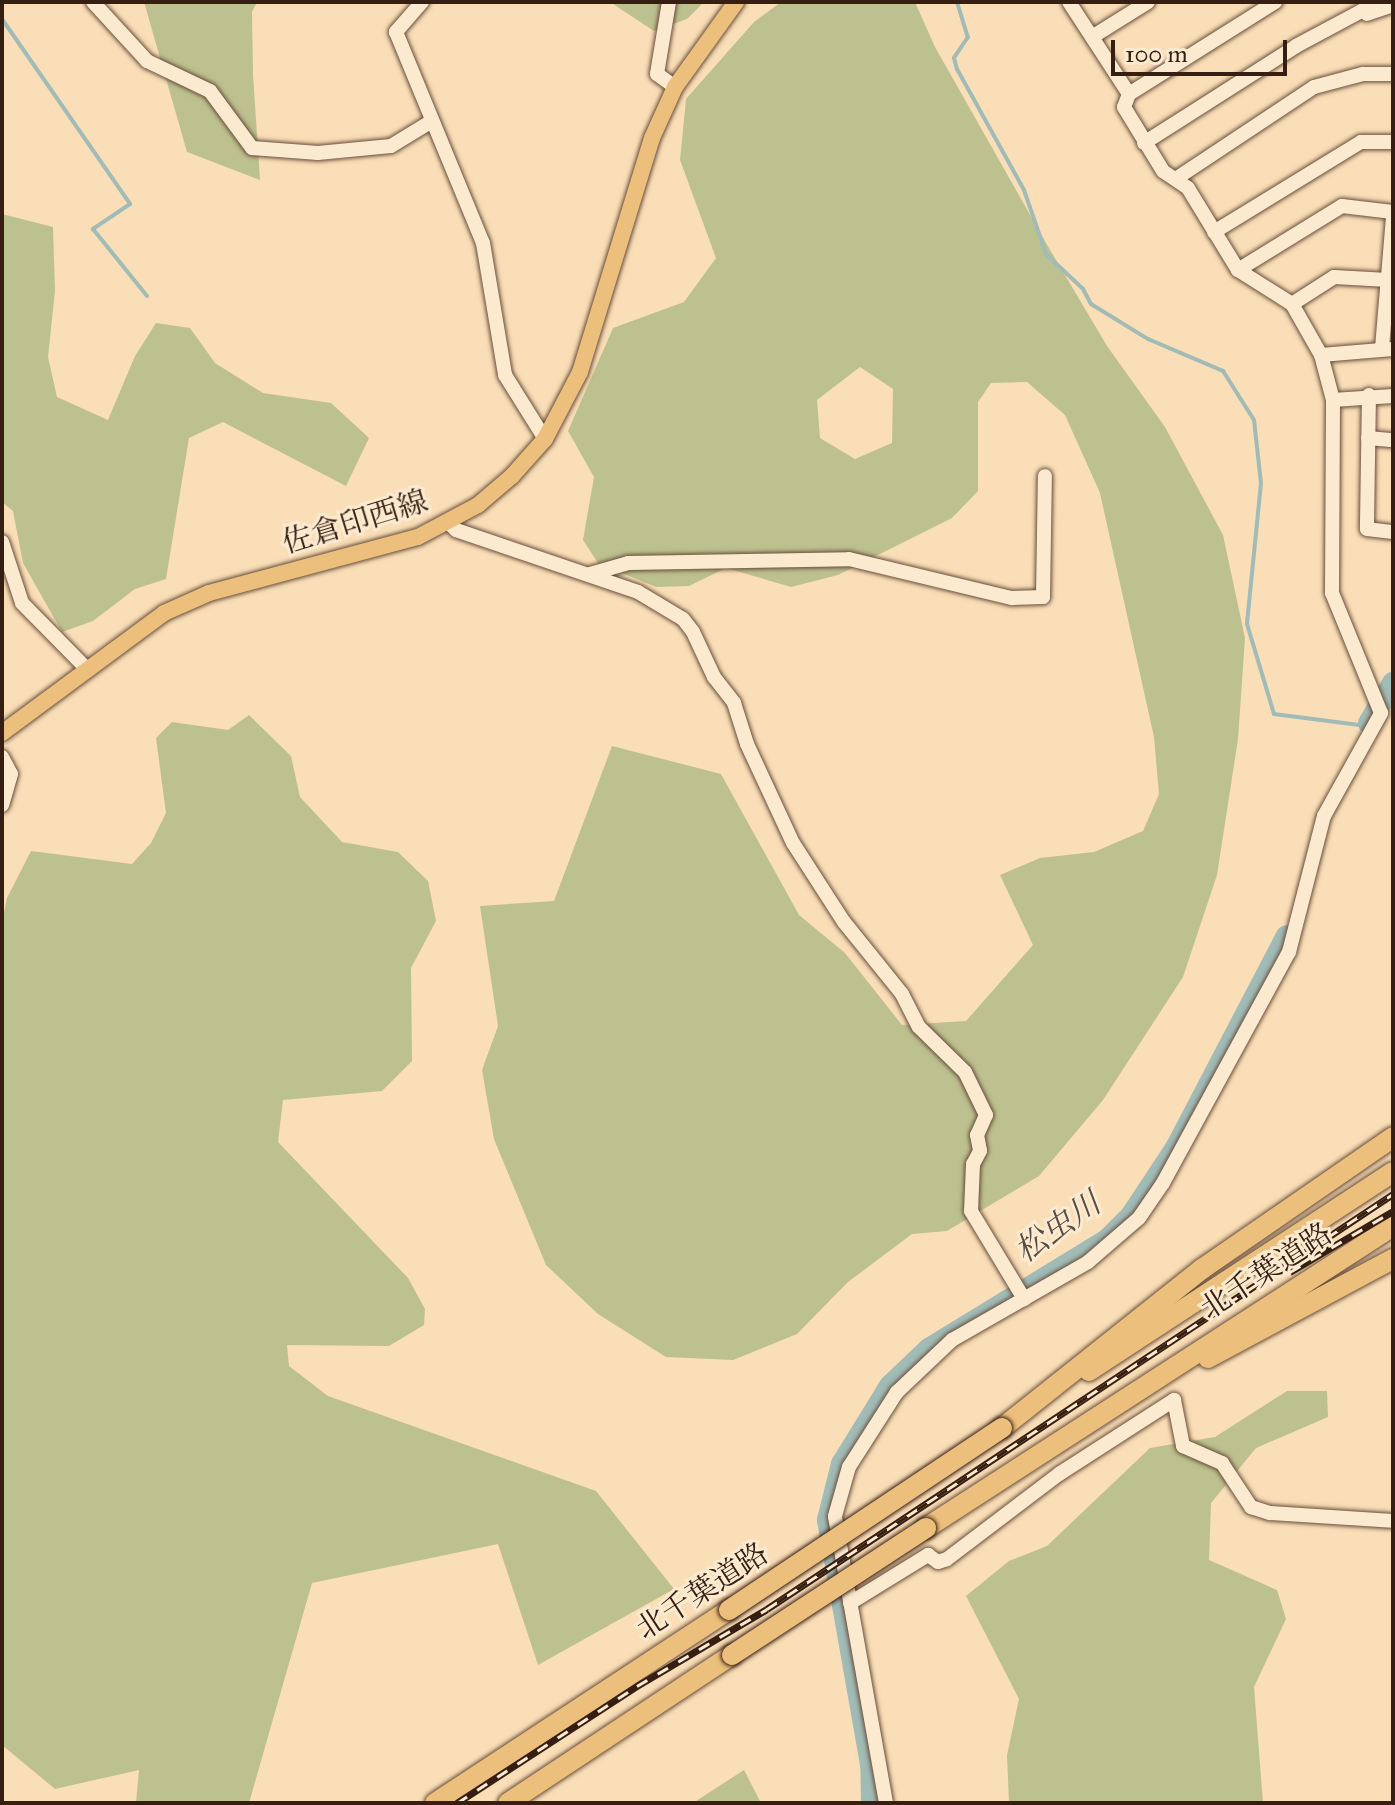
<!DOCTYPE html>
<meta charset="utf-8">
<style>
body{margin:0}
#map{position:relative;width:1395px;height:1805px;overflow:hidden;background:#fadeb7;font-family:"IM FELL Great Primer","Noto Serif JP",serif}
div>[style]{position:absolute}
.green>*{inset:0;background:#bdc18f}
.stream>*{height:4px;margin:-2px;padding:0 2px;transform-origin:2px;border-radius:2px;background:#a1bbb6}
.river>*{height:22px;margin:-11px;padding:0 11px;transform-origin:11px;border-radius:11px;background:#a1bbb6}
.roads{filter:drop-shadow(0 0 2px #674e3b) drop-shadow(0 0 2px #674e3b)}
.minor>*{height:14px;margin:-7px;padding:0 7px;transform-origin:7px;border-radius:7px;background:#fcead0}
.major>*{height:16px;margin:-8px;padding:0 8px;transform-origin:8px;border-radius:8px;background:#edbf7c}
.highway>*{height:20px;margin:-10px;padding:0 10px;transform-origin:10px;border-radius:10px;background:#edbf7c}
.rail>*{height:7px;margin-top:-3.5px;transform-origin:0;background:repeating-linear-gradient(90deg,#fcead0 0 12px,#361e12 0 24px);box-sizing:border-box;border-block:2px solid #361e12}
.bridges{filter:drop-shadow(0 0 2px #361e12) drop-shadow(0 0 2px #361e12)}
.highway-bridge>*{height:20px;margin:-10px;padding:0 10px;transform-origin:10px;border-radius:10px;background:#edbf7c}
span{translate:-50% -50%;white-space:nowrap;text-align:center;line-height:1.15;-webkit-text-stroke:6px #fcead0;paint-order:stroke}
.street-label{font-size:30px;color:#361e12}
.water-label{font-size:32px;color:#564d43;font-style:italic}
.frame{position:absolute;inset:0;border:4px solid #361e12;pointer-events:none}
.scale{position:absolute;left:1111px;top:40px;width:176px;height:36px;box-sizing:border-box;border:4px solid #361e12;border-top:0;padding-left:10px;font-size:24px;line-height:28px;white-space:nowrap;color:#361e12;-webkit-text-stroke:6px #fcead0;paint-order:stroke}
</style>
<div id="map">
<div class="green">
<div style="clip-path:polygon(144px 2px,257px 2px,252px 12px,253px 74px,260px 180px,187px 152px)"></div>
<div style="clip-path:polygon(610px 2px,704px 2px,687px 19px,654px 31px)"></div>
<div style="clip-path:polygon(evenodd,781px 2px,915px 2px,935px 47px,1046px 243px,1107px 346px,1165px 427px,1223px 535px,1245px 638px,1238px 739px,1217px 875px,1183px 977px,1103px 1100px,1039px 1176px,947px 1231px,912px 1234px,848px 1282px,797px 1334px,733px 1360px,666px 1357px,598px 1314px,546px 1265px,494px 1139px,482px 1070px,498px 1026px,480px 906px,554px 901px,612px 746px,721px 774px,799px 915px,845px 953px,902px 1025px,966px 1021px,1033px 945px,1000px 875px,1040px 858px,1094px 852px,1143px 831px,1159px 794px,1154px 737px,1100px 493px,1065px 415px,1027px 382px,991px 383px,978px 402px,978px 491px,952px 518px,838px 575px,791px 587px,726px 568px,689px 586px,656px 587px,598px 563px,583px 540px,594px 477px,568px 431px,613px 328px,684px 302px,716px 258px,680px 160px,686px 99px,754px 22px,781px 2px,860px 367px,893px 389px,892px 443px,855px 459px,820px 438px,817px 400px,860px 367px)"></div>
<div style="clip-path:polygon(2px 214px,53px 227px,55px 291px,48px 357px,57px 397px,108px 420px,135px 356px,156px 323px,190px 328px,215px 363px,263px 393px,331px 403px,369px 438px,346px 486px,223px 422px,189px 438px,166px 579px,135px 589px,93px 621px,62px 632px,23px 563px,13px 511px,2px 502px)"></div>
<div style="clip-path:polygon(249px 715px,291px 756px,300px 797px,342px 842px,398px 852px,428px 881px,436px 921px,411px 968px,412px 1061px,382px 1091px,283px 1100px,278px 1142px,408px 1278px,425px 1309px,424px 1325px,389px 1346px,287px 1345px,289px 1366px,328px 1396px,596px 1491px,674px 1589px,538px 1665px,498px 1544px,312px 1583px,249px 1803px,136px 1803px,139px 1770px,55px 1789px,2px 1745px,2px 922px,7px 898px,31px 851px,132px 864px,151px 843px,166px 813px,156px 738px,172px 722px,228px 730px)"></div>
<div style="clip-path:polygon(1287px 1391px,1327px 1391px,1328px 1417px,1256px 1448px,1211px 1503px,1209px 1560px,1277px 1590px,1286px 1619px,1254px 1687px,1263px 1803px,1009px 1803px,1007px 1755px,1019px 1699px,966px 1596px,1009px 1561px,1047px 1546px,1150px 1448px,1215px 1437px)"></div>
<div style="clip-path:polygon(744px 1770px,761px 1803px,693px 1803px)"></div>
</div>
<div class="stream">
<div style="left:957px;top:2px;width:37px;rotate:73deg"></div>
<div style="left:968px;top:37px;width:25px;rotate:124deg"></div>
<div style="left:954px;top:58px;width:11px;rotate:75deg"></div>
<div style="left:957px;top:69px;width:138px;rotate:61deg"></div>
<div style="left:1024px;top:190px;width:68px;rotate:71deg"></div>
<div style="left:1046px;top:254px;width:51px;rotate:43.4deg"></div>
<div style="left:1083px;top:289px;width:17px;rotate:62deg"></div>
<div style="left:1091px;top:304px;width:67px;rotate:31.6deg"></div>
<div style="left:1148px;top:339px;width:82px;rotate:23.1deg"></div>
<div style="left:1223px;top:371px;width:58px;rotate:57.7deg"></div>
<div style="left:1254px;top:420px;width:63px;rotate:83.7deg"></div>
<div style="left:1261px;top:483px;width:142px;rotate:95.7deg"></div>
<div style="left:1247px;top:624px;width:94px;rotate:73.3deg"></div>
<div style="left:1274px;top:714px;width:94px;rotate:7.4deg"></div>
<div style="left:2px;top:19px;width:225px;rotate:55.3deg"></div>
<div style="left:130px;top:204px;width:45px;rotate:146deg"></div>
<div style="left:93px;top:229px;width:86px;rotate:51.1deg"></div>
</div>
<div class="river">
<div style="left:1369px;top:723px;width:47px;rotate:-59deg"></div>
<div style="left:872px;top:1803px;width:39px;rotate:-91deg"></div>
<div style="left:871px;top:1764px;width:248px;rotate:-100deg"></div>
<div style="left:828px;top:1520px;width:58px;rotate:-76deg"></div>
<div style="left:842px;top:1464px;width:92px;rotate:-58.4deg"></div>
<div style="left:890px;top:1386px;width:54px;rotate:-43.5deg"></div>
<div style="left:929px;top:1349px;width:209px;rotate:-31.5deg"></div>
<div style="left:1107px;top:1240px;width:34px;rotate:-45deg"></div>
<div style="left:1131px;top:1216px;width:82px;rotate:-56.5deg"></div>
<div style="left:1176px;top:1148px;width:239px;rotate:-62.4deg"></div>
</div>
<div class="roads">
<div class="minor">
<div style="left:93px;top:2px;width:80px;rotate:47.5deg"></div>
<div style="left:147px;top:61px;width:70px;rotate:25.5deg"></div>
<div style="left:210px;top:91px;width:71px;rotate:53.6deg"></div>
<div style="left:252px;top:148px;width:66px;rotate:4.3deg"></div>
<div style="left:318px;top:153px;width:73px;rotate:-5.5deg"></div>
<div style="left:391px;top:146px;width:48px;rotate:-31.4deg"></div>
<div style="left:422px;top:2px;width:40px;rotate:131deg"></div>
<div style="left:396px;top:32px;width:228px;rotate:67.6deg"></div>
<div style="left:483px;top:243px;width:134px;rotate:80.5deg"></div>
<div style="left:505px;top:375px;width:75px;rotate:58deg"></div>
<div style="left:669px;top:2px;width:73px;rotate:99.5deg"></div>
<div style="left:657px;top:74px;width:22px;rotate:36deg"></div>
<div style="left:1069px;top:2px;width:110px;rotate:56.9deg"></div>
<div style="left:1367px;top:14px;width:28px;rotate:-19deg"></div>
<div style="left:1092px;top:37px;width:66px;rotate:-32deg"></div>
<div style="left:1144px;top:143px;width:180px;rotate:-32.5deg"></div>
<div style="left:1296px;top:46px;width:93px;rotate:-28.2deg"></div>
<div style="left:1177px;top:178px;width:164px;rotate:-33.6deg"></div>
<div style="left:1314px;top:87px;width:51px;rotate:-14.9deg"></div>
<div style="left:1363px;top:74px;width:30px"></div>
<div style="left:1214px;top:232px;width:172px;rotate:-31.5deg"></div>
<div style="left:1361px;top:142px;width:32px"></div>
<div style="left:1238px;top:270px;width:122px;rotate:-31.6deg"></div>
<div style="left:1342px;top:206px;width:51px;rotate:6.7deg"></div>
<div style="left:1292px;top:304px;width:50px;rotate:-32.7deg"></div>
<div style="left:1334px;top:277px;width:54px;rotate:3.2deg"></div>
<div style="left:1382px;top:348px;width:131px;rotate:-85.2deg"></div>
<div style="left:1321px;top:355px;width:72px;rotate:-4.8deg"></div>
<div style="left:1369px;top:395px;width:134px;rotate:90.9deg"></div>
<div style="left:1367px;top:529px;width:26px;rotate:7deg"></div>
<div style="left:1333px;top:400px;width:60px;rotate:-3.8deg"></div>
<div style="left:1368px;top:438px;width:25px;rotate:5deg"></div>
<div style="left:449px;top:523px;width:10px;rotate:45deg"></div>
<div style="left:456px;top:530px;width:192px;rotate:18.8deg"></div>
<div style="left:638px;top:592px;width:52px;rotate:31deg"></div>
<div style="left:683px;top:619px;width:16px;rotate:52deg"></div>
<div style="left:693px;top:632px;width:50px;rotate:65deg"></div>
<div style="left:714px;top:677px;width:33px;rotate:52deg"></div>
<div style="left:734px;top:703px;width:43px;rotate:72.4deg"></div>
<div style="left:747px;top:744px;width:109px;rotate:65.1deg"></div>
<div style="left:793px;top:843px;width:94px;rotate:57.2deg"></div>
<div style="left:844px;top:922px;width:92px;rotate:51.1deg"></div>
<div style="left:902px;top:994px;width:37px;rotate:63deg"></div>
<div style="left:919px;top:1027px;width:64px;rotate:44.4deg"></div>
<div style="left:965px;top:1072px;width:48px;rotate:64deg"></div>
<div style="left:986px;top:1115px;width:22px;rotate:114deg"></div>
<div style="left:977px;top:1135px;width:16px;rotate:79deg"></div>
<div style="left:980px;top:1151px;width:15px;rotate:118deg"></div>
<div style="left:973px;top:1164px;width:47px;rotate:92.4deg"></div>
<div style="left:971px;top:1211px;width:103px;rotate:58.9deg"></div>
<div style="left:2px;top:542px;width:64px;rotate:71.8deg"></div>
<div style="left:22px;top:603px;width:90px;rotate:45.5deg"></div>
<div style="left:590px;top:574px;width:40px;rotate:-16deg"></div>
<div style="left:628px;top:563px;width:221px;rotate:-1deg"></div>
<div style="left:849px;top:559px;width:168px;rotate:13.5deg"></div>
<div style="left:1012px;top:598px;width:31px;rotate:-2deg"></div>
<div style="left:1043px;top:597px;width:121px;rotate:-89.1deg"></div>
<div style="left:2px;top:757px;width:19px;rotate:62deg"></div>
<div style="left:11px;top:774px;width:32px;rotate:106deg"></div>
<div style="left:850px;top:1603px;width:92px;rotate:-31.6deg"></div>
<div style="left:928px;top:1555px;width:12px;rotate:35deg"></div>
<div style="left:938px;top:1562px;width:9px;rotate:-18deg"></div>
<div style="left:947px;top:1559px;width:141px;rotate:-37.2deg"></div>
<div style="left:1059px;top:1474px;width:137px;rotate:-32.8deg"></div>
<div style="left:1174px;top:1400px;width:47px;rotate:78.9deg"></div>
<div style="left:1183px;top:1446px;width:43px;rotate:23.6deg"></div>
<div style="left:1222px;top:1463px;width:53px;rotate:56.6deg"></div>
<div style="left:1251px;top:1507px;width:20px;rotate:18deg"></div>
<div style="left:1270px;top:1513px;width:123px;rotate:3.7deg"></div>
<div style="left:886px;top:1803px;width:291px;rotate:-100.1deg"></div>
<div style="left:835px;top:1516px;width:51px;rotate:-74.1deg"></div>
<div style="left:849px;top:1467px;width:89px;rotate:-57.4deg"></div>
<div style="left:897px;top:1392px;width:76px;rotate:-43.4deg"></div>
<div style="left:952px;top:1340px;width:157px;rotate:-29.8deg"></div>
<div style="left:1088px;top:1262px;width:67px;rotate:-40.8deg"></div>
<div style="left:1139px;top:1218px;width:42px;rotate:-55.6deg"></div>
<div style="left:1163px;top:1183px;width:263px;rotate:-61.4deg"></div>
<div style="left:1289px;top:952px;width:140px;rotate:-75.6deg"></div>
<div style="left:1324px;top:816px;width:118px;rotate:-61deg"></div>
<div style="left:1381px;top:713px;width:130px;rotate:-112.2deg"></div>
<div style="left:1332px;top:593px;width:193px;rotate:-89.7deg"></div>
<div style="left:1333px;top:400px;width:47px;rotate:-104.9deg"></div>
<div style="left:1321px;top:355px;width:59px;rotate:-119.6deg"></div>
<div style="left:1292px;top:304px;width:64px;rotate:-147.8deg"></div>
<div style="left:1238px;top:270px;width:96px;rotate:-121.4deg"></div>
<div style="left:1188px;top:188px;width:30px;rotate:-146deg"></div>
<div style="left:1163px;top:171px;width:75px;rotate:-121.4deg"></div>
<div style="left:1124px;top:107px;width:14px;rotate:-69deg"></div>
<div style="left:1129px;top:94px;width:173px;rotate:-32.2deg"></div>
</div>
<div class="major">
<div style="left:2px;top:733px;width:202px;rotate:-36.5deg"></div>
<div style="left:164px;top:613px;width:49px;rotate:-24deg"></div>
<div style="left:209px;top:593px;width:216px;rotate:-15deg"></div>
<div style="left:418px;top:537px;width:68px;rotate:-28.1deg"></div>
<div style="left:478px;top:505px;width:45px;rotate:-40.5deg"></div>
<div style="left:512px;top:476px;width:50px;rotate:-48.3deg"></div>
<div style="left:545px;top:439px;width:76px;rotate:-62.4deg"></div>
<div style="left:580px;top:372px;width:245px;rotate:-72.9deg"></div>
<div style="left:652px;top:138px;width:56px;rotate:-65.7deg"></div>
<div style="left:675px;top:87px;width:105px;rotate:-54.3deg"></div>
</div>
<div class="highway">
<div style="left:1208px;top:1358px;width:210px;rotate:-28.2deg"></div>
<div style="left:1089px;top:1371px;width:363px;rotate:-33.2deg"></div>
<div style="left:1002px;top:1428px;width:256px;rotate:-38.5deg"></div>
<div style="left:1202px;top:1269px;width:232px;rotate:-34.6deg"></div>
<div style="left:926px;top:1528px;width:556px;rotate:-32.89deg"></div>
<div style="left:435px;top:1803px;width:352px;rotate:-33.3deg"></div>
<div style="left:508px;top:1803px;width:268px;rotate:-33.5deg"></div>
</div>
</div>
<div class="rail">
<div style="left:1290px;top:1272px;width:120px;rotate:-30.6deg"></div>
<div style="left:457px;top:1803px;width:215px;rotate:-33deg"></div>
<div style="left:637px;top:1686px;width:151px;rotate:-30.6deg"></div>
<div style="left:767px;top:1609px;width:751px;rotate:-33.54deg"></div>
</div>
<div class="bridges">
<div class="highway-bridge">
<div style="left:729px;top:1610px;width:328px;rotate:-33.7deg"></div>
<div style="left:732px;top:1655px;width:232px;rotate:-33.2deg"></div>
</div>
</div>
<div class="street-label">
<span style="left:355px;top:522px;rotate:-17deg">佐倉印西線</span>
<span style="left:1266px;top:1271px;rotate:-33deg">北千葉道路</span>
<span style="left:702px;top:1591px;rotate:-33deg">北千葉道路</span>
</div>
<div class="water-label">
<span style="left:1058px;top:1228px;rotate:-35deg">松虫川</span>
</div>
<div class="frame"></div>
<div class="scale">100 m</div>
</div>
